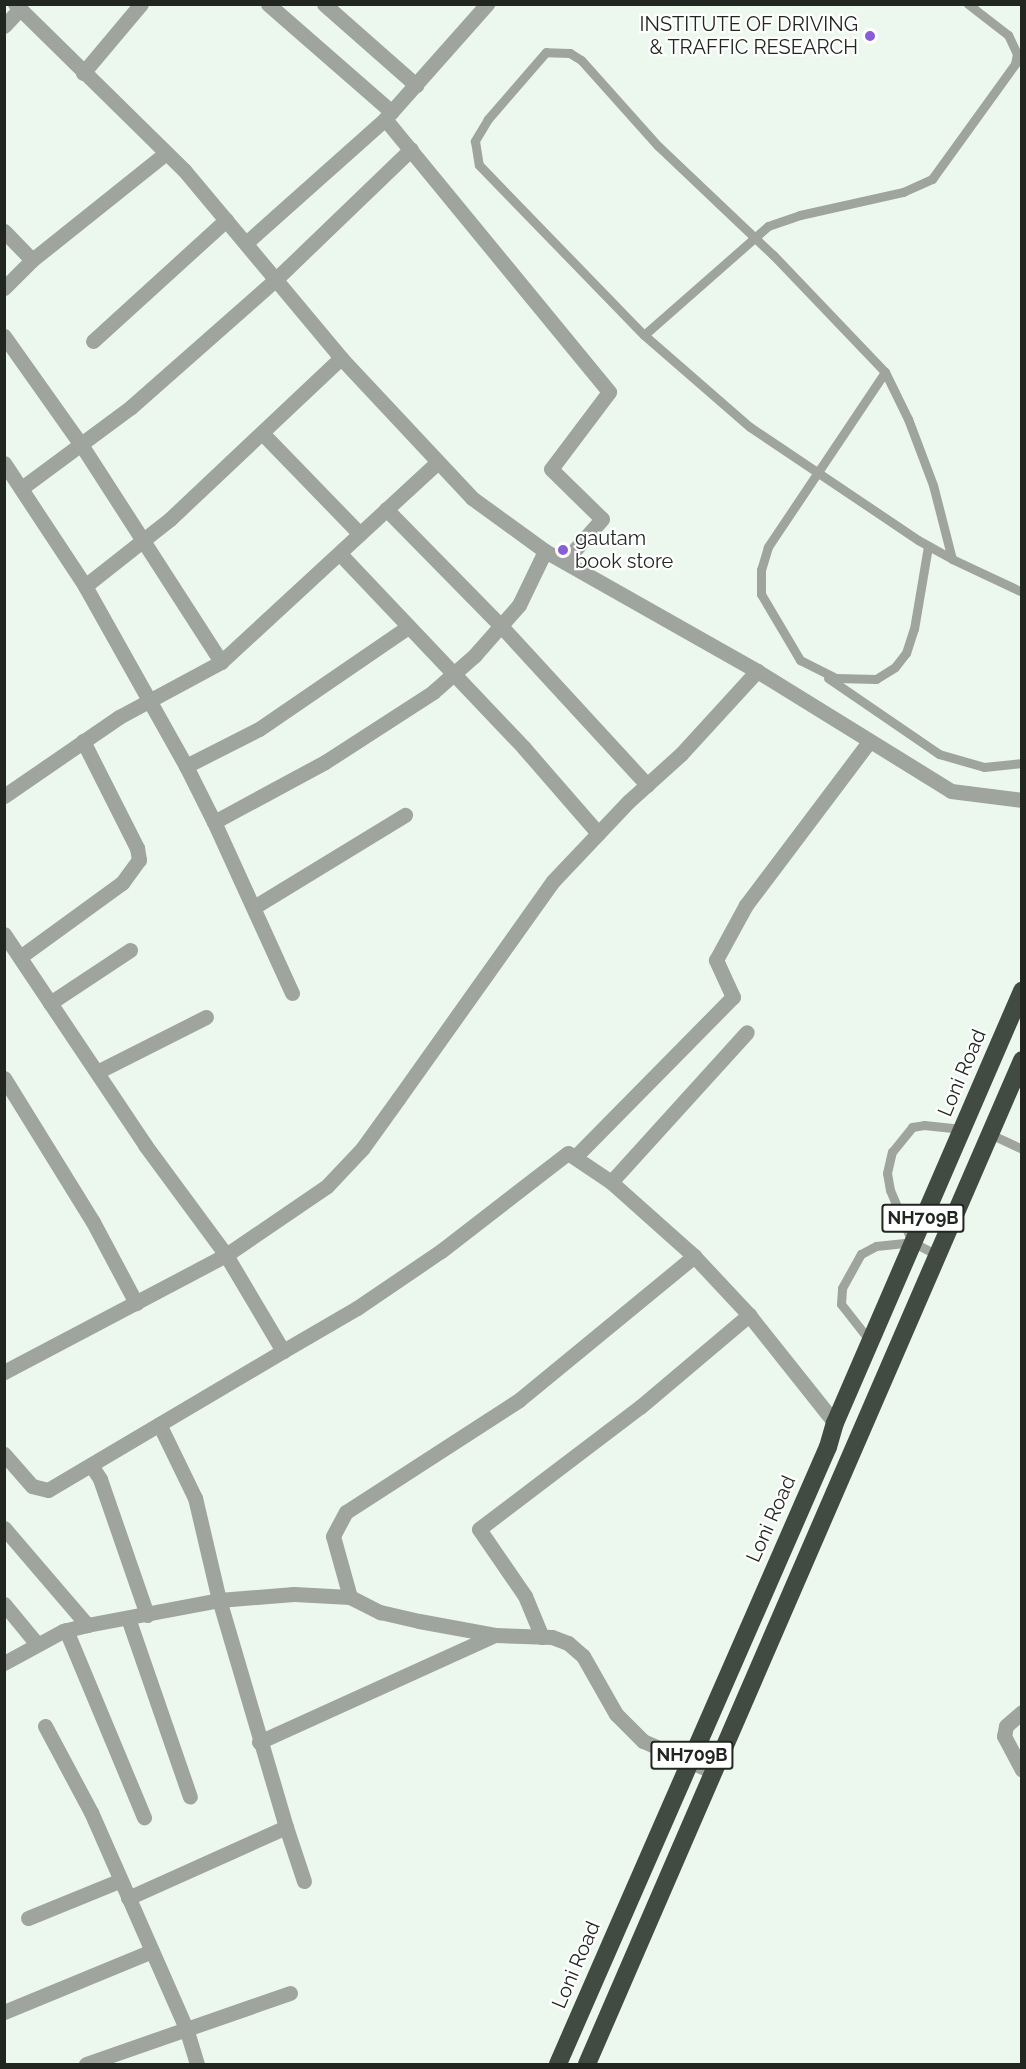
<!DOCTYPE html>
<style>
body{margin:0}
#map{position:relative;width:1026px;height:2069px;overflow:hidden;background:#ecf8ed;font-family:Raleway,sans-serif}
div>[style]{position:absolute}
.lane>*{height:9px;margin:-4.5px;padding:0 4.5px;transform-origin:4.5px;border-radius:4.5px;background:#9fa49f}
.street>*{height:15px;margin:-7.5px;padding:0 7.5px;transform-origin:7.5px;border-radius:7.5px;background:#9fa49f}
.highway>*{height:18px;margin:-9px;padding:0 9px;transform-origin:9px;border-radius:9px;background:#414b42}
.dots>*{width:16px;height:16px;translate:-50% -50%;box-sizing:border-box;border:3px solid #fff;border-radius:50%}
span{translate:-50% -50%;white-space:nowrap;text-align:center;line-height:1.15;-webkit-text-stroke:4.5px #fff;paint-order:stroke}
.shield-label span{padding:2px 4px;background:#fff;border:2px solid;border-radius:4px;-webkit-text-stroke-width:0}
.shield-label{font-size:18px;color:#212621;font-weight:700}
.poi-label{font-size:20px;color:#212621}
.right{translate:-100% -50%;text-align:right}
.left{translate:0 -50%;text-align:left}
.street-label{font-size:20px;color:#212621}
.frame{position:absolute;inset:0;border:6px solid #212621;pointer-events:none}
</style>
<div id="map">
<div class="lane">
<div style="left:644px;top:335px;width:165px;rotate:-41.3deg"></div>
<div style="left:768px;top:226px;width:34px;rotate:-19deg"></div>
<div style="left:800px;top:215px;width:106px;rotate:-12.6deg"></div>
<div style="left:903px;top:192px;width:32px;rotate:-24deg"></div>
<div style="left:932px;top:179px;width:142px;rotate:-54.2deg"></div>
<div style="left:1015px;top:64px;width:10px;rotate:-79deg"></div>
<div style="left:1017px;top:54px;width:21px;rotate:-115deg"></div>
<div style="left:1008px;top:35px;width:51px;rotate:-142.2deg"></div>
<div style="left:885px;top:372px;width:211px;rotate:123.8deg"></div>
<div style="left:768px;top:547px;width:24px;rotate:107deg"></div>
<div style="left:761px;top:570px;width:24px;rotate:90deg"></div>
<div style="left:761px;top:594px;width:77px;rotate:59.4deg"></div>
<div style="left:800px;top:660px;width:40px;rotate:26.6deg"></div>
<div style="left:836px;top:678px;width:40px;rotate:1.4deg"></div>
<div style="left:876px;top:679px;width:22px;rotate:-32deg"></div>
<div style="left:895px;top:667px;width:18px;rotate:-52deg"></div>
<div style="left:906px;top:653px;width:25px;rotate:-72deg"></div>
<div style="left:914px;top:629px;width:84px;rotate:-80.4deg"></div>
<div style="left:952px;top:559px;width:76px;rotate:-104.4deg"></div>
<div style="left:933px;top:485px;width:71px;rotate:-110.7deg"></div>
<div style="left:908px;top:419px;width:52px;rotate:-116.1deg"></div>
<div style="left:885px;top:372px;width:162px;rotate:-133.7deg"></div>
<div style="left:773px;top:255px;width:158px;rotate:-136.5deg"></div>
<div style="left:658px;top:146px;width:115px;rotate:-131.8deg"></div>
<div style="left:581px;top:60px;width:13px;rotate:-148deg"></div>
<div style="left:570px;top:53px;width:24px;rotate:-178deg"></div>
<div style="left:546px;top:52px;width:89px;rotate:130.9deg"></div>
<div style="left:488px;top:119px;width:26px;rotate:121deg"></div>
<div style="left:475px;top:141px;width:24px;rotate:81deg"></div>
<div style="left:479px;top:165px;width:237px;rotate:45.9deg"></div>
<div style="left:644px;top:335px;width:140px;rotate:41deg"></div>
<div style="left:750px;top:427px;width:202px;rotate:33.9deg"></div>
<div style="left:918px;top:540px;width:39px;rotate:29deg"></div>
<div style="left:952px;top:559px;width:77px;rotate:25.2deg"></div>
<div style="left:828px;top:678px;width:135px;rotate:34.4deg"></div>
<div style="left:939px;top:754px;width:47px;rotate:16.1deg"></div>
<div style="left:984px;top:767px;width:38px;rotate:-6deg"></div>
<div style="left:990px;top:1134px;width:35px;rotate:25deg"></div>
<div style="left:912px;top:1242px;width:56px;rotate:-112.9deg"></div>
<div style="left:890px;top:1190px;width:17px;rotate:-100deg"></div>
<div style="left:887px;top:1173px;width:22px;rotate:-77deg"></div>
<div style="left:892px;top:1152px;width:32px;rotate:-51deg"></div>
<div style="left:912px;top:1127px;width:12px;rotate:-9deg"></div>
<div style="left:924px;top:1125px;width:38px;rotate:6deg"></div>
<div style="left:870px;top:1341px;width:47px;rotate:-128.1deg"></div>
<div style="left:841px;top:1304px;width:16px;rotate:-86deg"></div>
<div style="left:842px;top:1288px;width:39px;rotate:-61deg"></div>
<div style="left:861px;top:1254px;width:17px;rotate:-28deg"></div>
<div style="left:876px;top:1246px;width:36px;rotate:-6deg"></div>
<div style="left:912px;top:1242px;width:29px;rotate:27deg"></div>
</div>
<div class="street">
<div style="left:15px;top:4px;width:237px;rotate:44.5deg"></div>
<div style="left:184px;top:170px;width:245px;rotate:50.1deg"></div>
<div style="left:341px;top:358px;width:192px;rotate:46.9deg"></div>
<div style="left:472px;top:498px;width:90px;rotate:36deg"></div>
<div style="left:545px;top:551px;width:244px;rotate:29.5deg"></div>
<div style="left:757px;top:671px;width:228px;rotate:31.7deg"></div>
<div style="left:951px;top:791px;width:72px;rotate:7.2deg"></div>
<div style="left:268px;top:4px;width:164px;rotate:41.1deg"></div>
<div style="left:324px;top:4px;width:123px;rotate:41.4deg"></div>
<div style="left:4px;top:26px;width:23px;rotate:-47deg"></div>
<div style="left:83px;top:73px;width:90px;rotate:-50deg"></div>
<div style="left:385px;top:119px;width:353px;rotate:50.6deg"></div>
<div style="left:609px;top:392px;width:96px;rotate:127deg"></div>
<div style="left:551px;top:469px;width:71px;rotate:44.4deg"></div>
<div style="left:602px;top:519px;width:56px;rotate:131.4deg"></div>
<div style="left:4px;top:231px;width:40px;rotate:46deg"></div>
<div style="left:246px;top:243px;width:186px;rotate:-41.7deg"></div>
<div style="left:385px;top:119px;width:154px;rotate:-48.4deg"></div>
<div style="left:4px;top:288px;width:40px;rotate:-45deg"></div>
<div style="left:32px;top:260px;width:170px;rotate:-38.6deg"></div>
<div style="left:4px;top:336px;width:135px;rotate:54.7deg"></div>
<div style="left:82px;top:446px;width:257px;rotate:57.2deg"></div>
<div style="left:93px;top:341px;width:180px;rotate:-42.3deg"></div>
<div style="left:263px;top:434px;width:139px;rotate:45.9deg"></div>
<div style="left:4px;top:463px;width:147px;rotate:56.6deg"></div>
<div style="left:85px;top:586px;width:108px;rotate:-38.2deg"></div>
<div style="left:170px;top:519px;width:235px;rotate:-43.3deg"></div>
<div style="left:23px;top:487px;width:134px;rotate:-36.5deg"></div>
<div style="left:131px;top:407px;width:191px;rotate:-41.4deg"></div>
<div style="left:274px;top:281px;width:190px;rotate:-43.9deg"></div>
<div style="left:386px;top:509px;width:164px;rotate:45.5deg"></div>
<div style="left:501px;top:626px;width:216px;rotate:47.4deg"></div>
<div style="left:341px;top:555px;width:266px;rotate:46.5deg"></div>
<div style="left:524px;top:748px;width:113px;rotate:49deg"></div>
<div style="left:85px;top:586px;width:206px;rotate:60.7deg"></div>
<div style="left:186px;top:766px;width:82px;rotate:-26.9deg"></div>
<div style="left:259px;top:729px;width:181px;rotate:-34.4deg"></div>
<div style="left:186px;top:766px;width:63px;rotate:63.4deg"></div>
<div style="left:4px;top:796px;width:140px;rotate:-34.5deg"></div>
<div style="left:119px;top:717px;width:116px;rotate:-28.3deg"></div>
<div style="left:221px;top:662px;width:294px;rotate:-42.7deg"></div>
<div style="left:254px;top:907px;width:177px;rotate:-31.4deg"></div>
<div style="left:4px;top:934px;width:254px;rotate:56.2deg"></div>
<div style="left:145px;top:1145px;width:137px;rotate:53.6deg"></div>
<div style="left:226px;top:1255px;width:112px;rotate:59.3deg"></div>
<div style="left:283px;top:1351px;width:273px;rotate:149.4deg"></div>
<div style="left:48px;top:1490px;width:16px;rotate:-166deg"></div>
<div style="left:32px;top:1486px;width:43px;rotate:-131.2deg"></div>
<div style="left:20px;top:957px;width:126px;rotate:-36deg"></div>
<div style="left:122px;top:883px;width:29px;rotate:-54deg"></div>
<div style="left:139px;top:860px;width:12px;rotate:-99deg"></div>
<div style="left:137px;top:848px;width:120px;rotate:-116.8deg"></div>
<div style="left:292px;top:993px;width:188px;rotate:-114.5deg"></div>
<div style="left:214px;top:822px;width:126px;rotate:-28.4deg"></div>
<div style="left:325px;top:762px;width:129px;rotate:-32.9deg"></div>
<div style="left:433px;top:692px;width:55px;rotate:-41.3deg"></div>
<div style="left:474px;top:656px;width:68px;rotate:-48.6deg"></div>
<div style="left:519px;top:605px;width:60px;rotate:-64.3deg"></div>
<div style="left:50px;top:1003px;width:96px;rotate:-33.5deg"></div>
<div style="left:97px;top:1072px;width:122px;rotate:-26.8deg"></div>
<div style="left:4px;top:1078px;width:169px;rotate:58.3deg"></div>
<div style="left:93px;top:1222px;width:92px;rotate:62deg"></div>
<div style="left:575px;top:1157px;width:225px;rotate:-45.4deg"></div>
<div style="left:733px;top:997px;width:41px;rotate:-114.7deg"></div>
<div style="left:716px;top:960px;width:63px;rotate:-61.4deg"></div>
<div style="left:746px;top:905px;width:204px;rotate:-53deg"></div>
<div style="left:611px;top:1182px;width:202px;rotate:-47.8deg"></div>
<div style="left:283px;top:1351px;width:86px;rotate:-30.2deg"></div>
<div style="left:357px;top:1308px;width:102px;rotate:-34.2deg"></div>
<div style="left:441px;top:1251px;width:160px;rotate:-37.7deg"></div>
<div style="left:568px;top:1153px;width:52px;rotate:34deg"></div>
<div style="left:611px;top:1182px;width:111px;rotate:41.7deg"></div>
<div style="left:694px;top:1256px;width:81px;rotate:47deg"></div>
<div style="left:749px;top:1315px;width:138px;rotate:51.5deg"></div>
<div style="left:4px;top:1372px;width:251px;rotate:-27.8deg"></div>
<div style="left:226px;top:1255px;width:122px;rotate:-34.3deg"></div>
<div style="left:327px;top:1186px;width:51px;rotate:-46.6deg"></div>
<div style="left:362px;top:1149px;width:62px;rotate:-54.2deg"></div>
<div style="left:398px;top:1099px;width:267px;rotate:-54.6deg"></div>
<div style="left:553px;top:881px;width:110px;rotate:-46.5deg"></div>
<div style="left:629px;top:801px;width:70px;rotate:-42.1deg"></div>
<div style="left:681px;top:754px;width:113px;rotate:-47.5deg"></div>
<div style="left:91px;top:1465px;width:17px;rotate:57deg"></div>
<div style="left:100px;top:1479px;width:144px;rotate:70.9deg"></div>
<div style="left:4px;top:1528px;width:128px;rotate:49.4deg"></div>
<div style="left:350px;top:1597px;width:63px;rotate:-105.6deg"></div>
<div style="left:333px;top:1536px;width:27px;rotate:-62deg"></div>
<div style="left:346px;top:1512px;width:206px;rotate:-32.9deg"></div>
<div style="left:519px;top:1400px;width:227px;rotate:-39.4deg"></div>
<div style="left:4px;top:1604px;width:52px;rotate:50.5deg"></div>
<div style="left:128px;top:1618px;width:189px;rotate:70.9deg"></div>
<div style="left:66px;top:1630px;width:203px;rotate:67.4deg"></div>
<div style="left:542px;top:1637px;width:44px;rotate:-112.5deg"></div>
<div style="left:525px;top:1596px;width:81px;rotate:-124.5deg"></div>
<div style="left:479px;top:1529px;width:202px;rotate:-37.2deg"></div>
<div style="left:640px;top:1407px;width:143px;rotate:-40.2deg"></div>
<div style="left:4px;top:1663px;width:67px;rotate:-28.5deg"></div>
<div style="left:63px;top:1631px;width:25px;rotate:-14deg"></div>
<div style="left:87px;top:1625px;width:134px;rotate:-10.7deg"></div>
<div style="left:219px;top:1600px;width:75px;rotate:-4.6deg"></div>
<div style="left:294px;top:1594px;width:56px;rotate:3.1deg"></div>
<div style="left:350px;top:1597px;width:34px;rotate:27deg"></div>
<div style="left:380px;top:1612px;width:40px;rotate:13deg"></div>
<div style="left:419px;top:1621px;width:77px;rotate:10.4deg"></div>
<div style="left:495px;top:1635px;width:57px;rotate:2deg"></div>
<div style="left:552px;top:1637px;width:17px;rotate:21deg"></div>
<div style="left:568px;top:1643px;width:20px;rotate:41deg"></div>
<div style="left:583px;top:1656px;width:67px;rotate:60.4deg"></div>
<div style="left:616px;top:1714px;width:38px;rotate:45deg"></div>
<div style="left:643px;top:1741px;width:77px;rotate:23.6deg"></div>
<div style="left:1022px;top:1712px;width:21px;rotate:139deg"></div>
<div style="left:1006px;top:1726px;width:10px;rotate:101deg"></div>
<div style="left:1004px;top:1736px;width:38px;rotate:62deg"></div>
<div style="left:45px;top:1726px;width:98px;rotate:61.9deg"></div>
<div style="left:91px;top:1812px;width:236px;rotate:66.3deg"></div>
<div style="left:186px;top:2028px;width:38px;rotate:73deg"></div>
<div style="left:259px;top:1742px;width:259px;rotate:-24.4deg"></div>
<div style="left:286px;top:1827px;width:57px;rotate:71.6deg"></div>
<div style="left:128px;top:1898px;width:173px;rotate:-24.2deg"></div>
<div style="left:286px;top:1827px;width:237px;rotate:-106.4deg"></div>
<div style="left:219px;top:1600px;width:105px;rotate:-103.2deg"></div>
<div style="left:195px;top:1498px;width:82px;rotate:-115.9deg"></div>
<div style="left:28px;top:1918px;width:100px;rotate:-22.2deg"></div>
<div style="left:4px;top:2012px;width:160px;rotate:-22.4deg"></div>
<div style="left:86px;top:2064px;width:216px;rotate:-19.2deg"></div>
</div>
<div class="highway">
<div style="left:558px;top:2064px;width:673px;rotate:-66.37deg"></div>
<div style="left:828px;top:1447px;width:25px;rotate:-74deg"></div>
<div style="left:835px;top:1423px;width:471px;rotate:-66.6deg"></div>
<div style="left:587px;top:2064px;width:1094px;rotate:-66.57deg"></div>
</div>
<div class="dots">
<div style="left:870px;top:36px;background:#895dd7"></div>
<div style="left:563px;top:550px;background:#895dd7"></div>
</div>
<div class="shield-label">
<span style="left:923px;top:1218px">NH709B</span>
<span style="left:692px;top:1755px">NH709B</span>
</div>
<div class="poi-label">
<span class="right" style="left:858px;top:36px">INSTITUTE OF DRIVING<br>&amp; TRAFFIC RESEARCH</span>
<span class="left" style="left:575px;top:550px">gautam<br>book store</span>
</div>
<div class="street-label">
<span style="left:962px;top:1073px;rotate:-67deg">Loni Road</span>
<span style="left:771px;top:1519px;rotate:-66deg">Loni Road</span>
<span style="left:576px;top:1965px;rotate:-67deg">Loni Road</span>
</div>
<div class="frame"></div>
</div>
